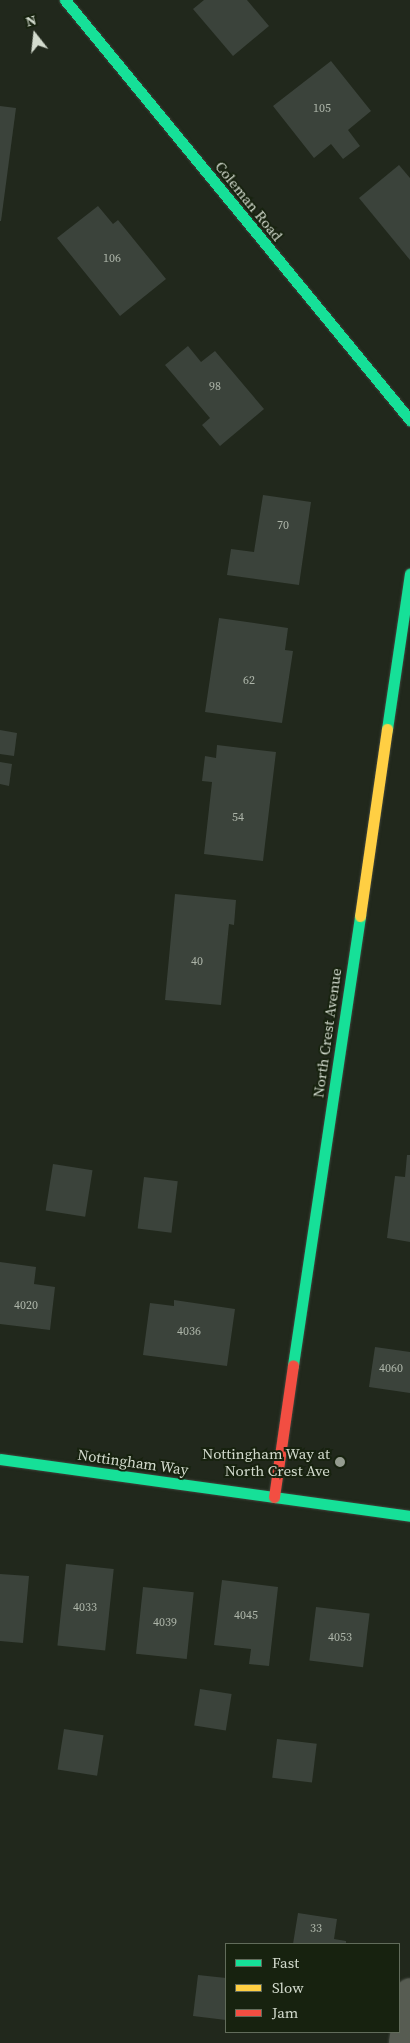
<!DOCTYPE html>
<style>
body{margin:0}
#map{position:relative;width:410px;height:2043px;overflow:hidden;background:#21281c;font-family:"Source Serif 4",serif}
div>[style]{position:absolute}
.building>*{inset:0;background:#3b433b;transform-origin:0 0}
.roads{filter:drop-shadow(0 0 1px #3f443b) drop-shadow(0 0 1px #3f443b)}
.street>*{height:28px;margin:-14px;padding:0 14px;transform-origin:14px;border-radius:14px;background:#575c52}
.fast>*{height:11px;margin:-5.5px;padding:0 5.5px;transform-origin:5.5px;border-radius:5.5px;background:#16e098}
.slow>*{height:11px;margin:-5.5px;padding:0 5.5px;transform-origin:5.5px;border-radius:5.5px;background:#ffcf43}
.jam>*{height:11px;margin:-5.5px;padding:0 5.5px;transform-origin:5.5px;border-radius:5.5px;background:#f24e42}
.dots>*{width:14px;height:14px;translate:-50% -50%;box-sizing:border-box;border:2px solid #17220f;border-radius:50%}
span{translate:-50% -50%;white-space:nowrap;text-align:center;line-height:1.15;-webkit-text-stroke:4px #17220f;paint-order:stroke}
.number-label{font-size:12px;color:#adb5a9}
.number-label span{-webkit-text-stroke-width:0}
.street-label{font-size:15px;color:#d3dbce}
.poi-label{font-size:15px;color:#d3dbce}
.right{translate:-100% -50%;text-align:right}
.legend{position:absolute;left:225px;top:1943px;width:175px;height:90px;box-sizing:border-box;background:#17220f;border:1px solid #626c5b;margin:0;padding:6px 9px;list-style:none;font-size:15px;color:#d3dbce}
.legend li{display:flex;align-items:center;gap:10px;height:25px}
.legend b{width:25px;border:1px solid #626c5b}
.north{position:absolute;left:10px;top:10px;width:50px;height:50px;-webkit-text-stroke:4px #17220f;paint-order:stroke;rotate:344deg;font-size:14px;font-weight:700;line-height:20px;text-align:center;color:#d3dbce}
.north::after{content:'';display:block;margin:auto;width:18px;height:22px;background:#d3dbce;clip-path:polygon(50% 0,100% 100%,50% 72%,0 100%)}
</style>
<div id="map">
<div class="building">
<div style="clip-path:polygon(204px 0,247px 0,269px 26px,233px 56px,193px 9px)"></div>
<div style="clip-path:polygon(331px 61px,371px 111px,348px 130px,360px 146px,343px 159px,331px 144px,314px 158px,273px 106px)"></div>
<div style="clip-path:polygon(0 106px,16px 108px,1px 221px,0 221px)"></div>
<div style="clip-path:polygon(399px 165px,410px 178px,410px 260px,359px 198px)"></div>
<div style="clip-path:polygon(98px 206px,113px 224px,118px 220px,166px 279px,120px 316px,57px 238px)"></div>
<div style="clip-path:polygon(188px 346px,201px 362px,215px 351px,264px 409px,220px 446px,202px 425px,210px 418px,165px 365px)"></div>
<div style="clip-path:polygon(263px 495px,311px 502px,299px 585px,227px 575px,231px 549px,254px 552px)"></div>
<div style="clip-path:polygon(219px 618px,288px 628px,285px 650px,293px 651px,282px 723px,205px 712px)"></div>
<div style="clip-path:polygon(0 730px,17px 733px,14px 756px,0 754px)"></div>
<div style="clip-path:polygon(217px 745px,276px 752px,263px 861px,204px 854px,212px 782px,202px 781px,205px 756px,216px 758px)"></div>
<div style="clip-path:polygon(0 762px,12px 764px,9px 786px,0 784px)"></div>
<div style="clip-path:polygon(175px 894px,236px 900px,234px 925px,229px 924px,221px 1005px,165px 1000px)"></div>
<div style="clip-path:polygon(407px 1155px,410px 1155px,410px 1242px,387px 1238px,395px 1176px,405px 1177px)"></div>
<div style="left:53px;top:1164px;width:40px;height:47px;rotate:9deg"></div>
<div style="left:144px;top:1177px;width:34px;height:52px;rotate:7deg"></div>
<div style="clip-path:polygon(0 1262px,36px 1267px,34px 1284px,55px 1287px,50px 1330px,0 1324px)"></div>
<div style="clip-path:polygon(174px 1300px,235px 1309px,227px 1366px,143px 1355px,150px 1303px,174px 1306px)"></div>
<div style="clip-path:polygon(375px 1347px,410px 1352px,410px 1393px,369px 1387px)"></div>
<div style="left:66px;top:1564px;width:48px;height:82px;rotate:6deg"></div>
<div style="clip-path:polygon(0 1574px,29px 1576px,23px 1643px,0 1641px)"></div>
<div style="clip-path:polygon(222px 1580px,278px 1587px,269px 1666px,249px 1664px,251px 1649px,214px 1645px)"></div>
<div style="left:143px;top:1587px;width:51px;height:67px;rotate:6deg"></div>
<div style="left:316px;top:1607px;width:54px;height:54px;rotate:7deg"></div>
<div style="left:200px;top:1689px;width:32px;height:37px;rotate:9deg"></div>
<div style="left:64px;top:1729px;width:40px;height:41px;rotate:9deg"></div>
<div style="left:277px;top:1739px;width:40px;height:39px;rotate:7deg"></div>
<div style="clip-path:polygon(298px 1913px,337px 1919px,334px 1939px,346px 1941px,346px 1944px,293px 1944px)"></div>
<div style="clip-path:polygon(198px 1975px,226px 1978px,226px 2020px,193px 2016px)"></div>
</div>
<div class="roads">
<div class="street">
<div style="left:403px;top:2043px;width:51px;rotate:-82.2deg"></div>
</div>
<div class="fast">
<div style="left:65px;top:0;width:544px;rotate:50.6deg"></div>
<div style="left:387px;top:729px;width:157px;rotate:-81.6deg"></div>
<div style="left:293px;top:1365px;width:454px;rotate:-81.5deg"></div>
<div style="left:0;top:1459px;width:414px;rotate:7.9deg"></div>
</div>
<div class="slow">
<div style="left:360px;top:916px;width:189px;rotate:-81.8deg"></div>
</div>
<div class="jam">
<div style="left:274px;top:1497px;width:133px;rotate:-81.8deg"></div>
</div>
</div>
<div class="dots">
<div style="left:340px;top:1462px;background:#959c90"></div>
</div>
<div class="number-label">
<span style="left:322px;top:109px">105</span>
<span style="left:112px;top:259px">106</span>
<span style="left:215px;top:387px">98</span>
<span style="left:283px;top:526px">70</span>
<span style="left:249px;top:681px">62</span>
<span style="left:238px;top:818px">54</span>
<span style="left:197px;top:962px">40</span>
<span style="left:26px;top:1306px">4020</span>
<span style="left:189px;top:1332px">4036</span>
<span style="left:391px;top:1369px">4060</span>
<span style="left:85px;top:1608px">4033</span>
<span style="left:246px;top:1616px">4045</span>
<span style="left:165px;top:1623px">4039</span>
<span style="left:340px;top:1638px">4053</span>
<span style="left:316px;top:1929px">33</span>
</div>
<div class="street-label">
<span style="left:249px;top:201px;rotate:51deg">Coleman Road</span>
<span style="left:327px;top:1033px;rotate:-82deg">North Crest Avenue</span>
<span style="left:133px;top:1462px;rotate:8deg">Nottingham Way</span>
</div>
<div class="poi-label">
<span class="right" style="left:330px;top:1462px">Nottingham Way at<br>North Crest Ave</span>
</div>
<ul class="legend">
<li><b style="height:6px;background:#16e098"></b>Fast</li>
<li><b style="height:6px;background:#ffcf43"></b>Slow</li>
<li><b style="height:6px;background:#f24e42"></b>Jam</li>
</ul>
<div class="north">N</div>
</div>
